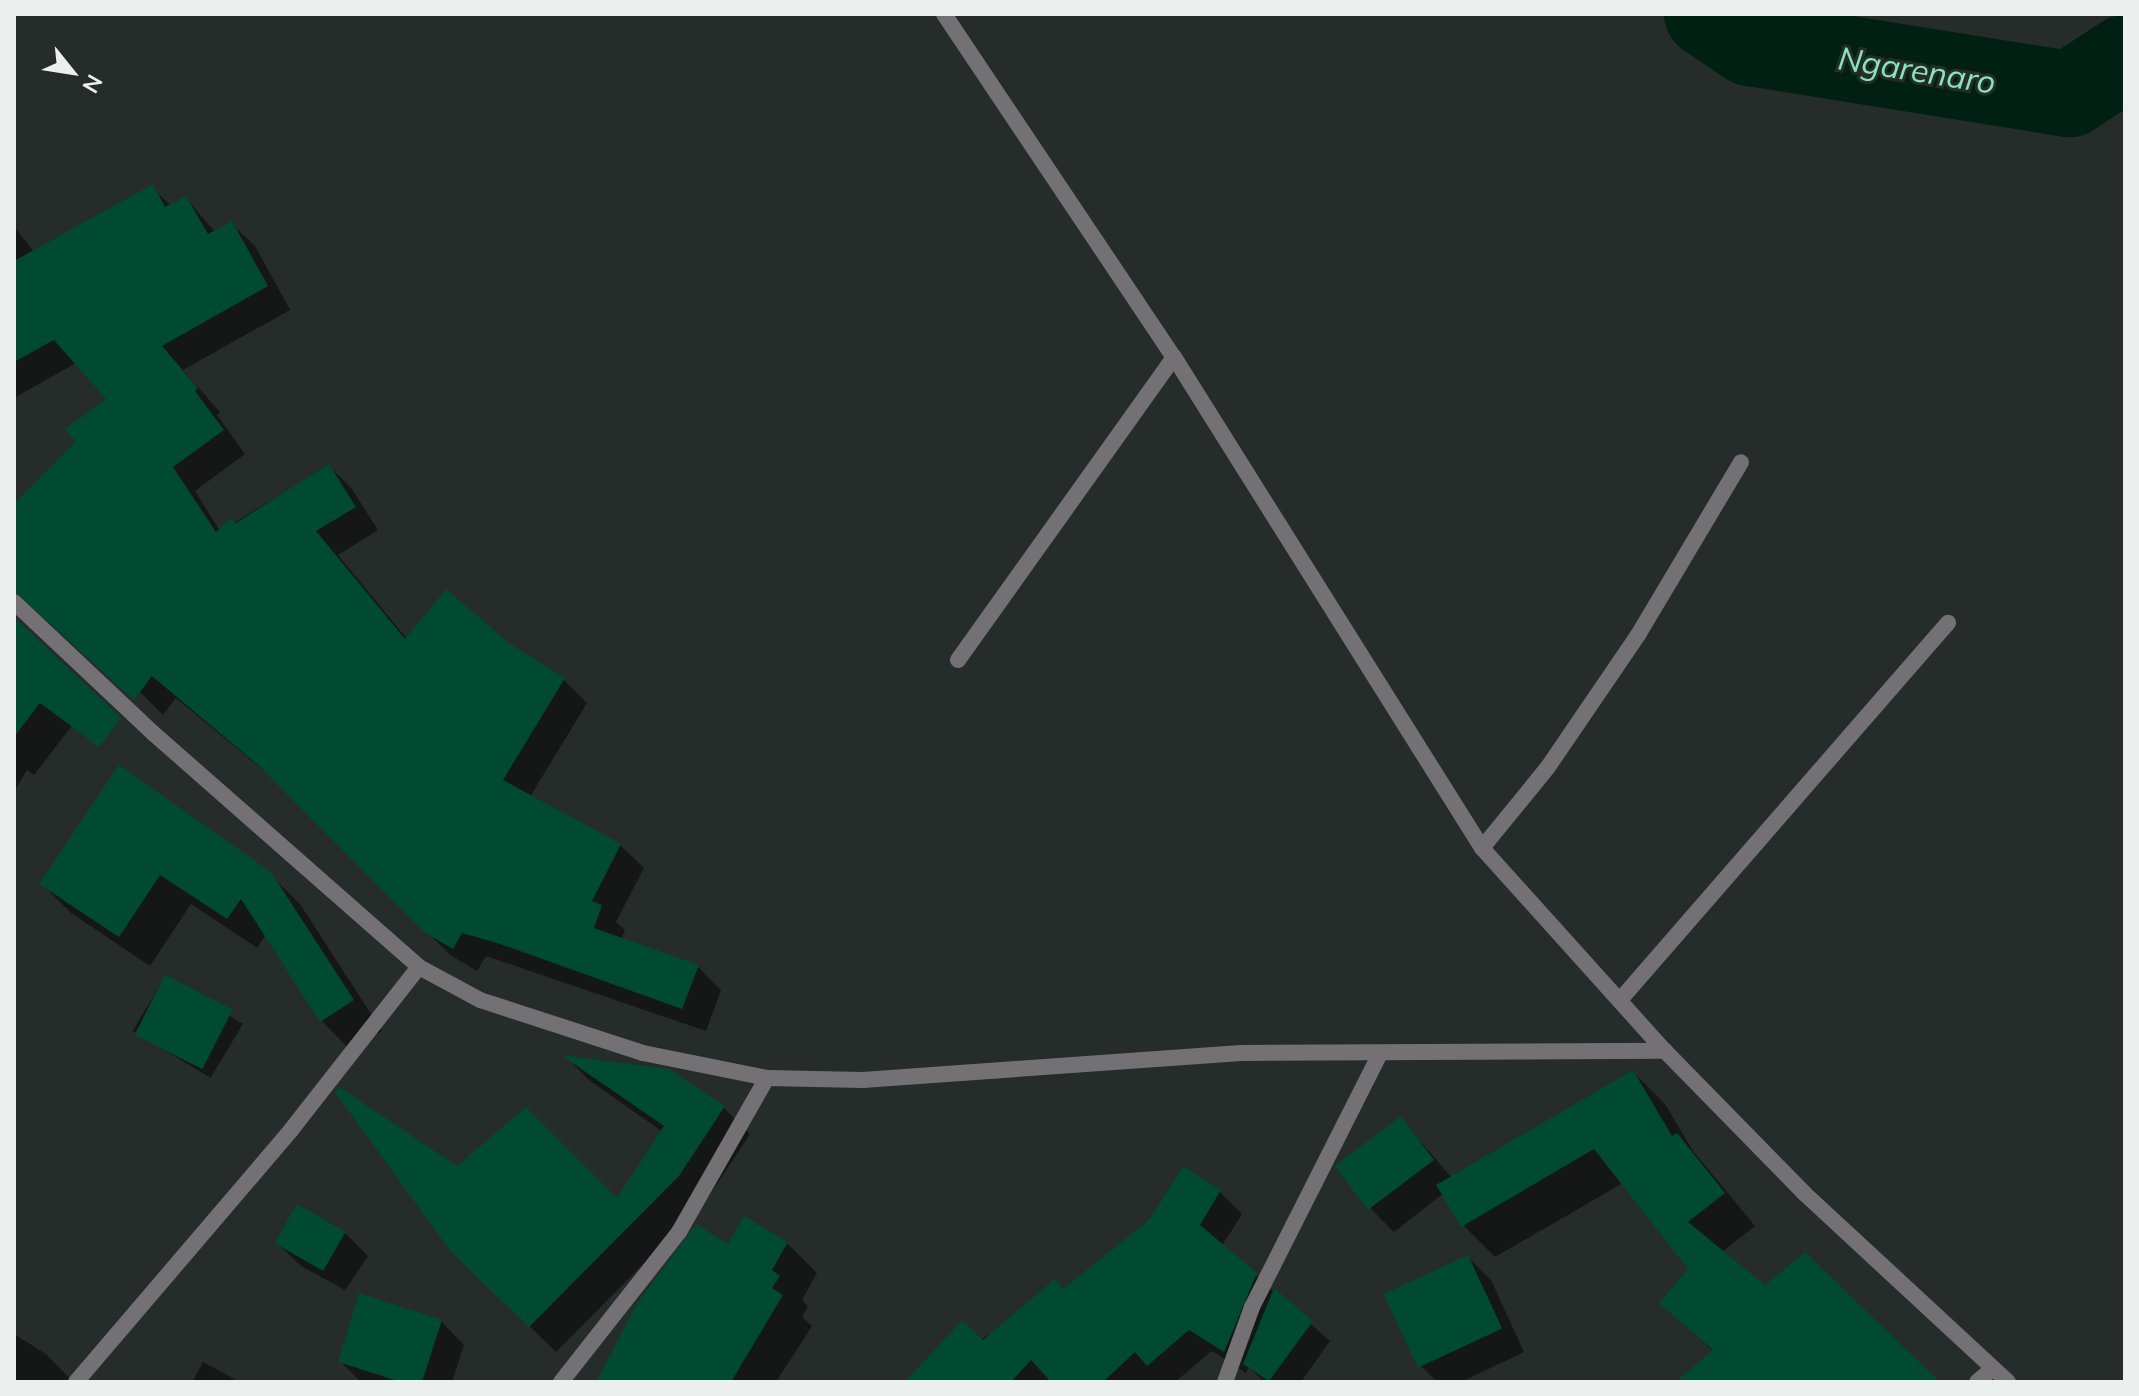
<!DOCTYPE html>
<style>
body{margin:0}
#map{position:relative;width:2139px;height:1396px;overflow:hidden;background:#262c29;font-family:Mulish,sans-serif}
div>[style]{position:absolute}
.shadow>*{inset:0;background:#0007;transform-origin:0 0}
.river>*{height:86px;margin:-43px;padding:0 43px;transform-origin:43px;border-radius:43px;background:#002013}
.building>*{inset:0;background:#004a32;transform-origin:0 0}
.street>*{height:16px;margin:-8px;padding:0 8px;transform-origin:8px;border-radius:8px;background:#737173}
span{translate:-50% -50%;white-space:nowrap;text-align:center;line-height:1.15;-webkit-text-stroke:6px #262c29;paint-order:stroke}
.water-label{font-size:32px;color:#87e5ba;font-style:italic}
.frame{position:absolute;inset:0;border:16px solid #ebefed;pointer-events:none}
.north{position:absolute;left:32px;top:32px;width:80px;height:80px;-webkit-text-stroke:6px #262c29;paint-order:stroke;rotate:120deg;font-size:22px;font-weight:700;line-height:32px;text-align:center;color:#ebefed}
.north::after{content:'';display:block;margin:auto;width:28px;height:36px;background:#ebefed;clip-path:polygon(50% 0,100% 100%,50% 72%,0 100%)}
</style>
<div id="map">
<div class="shadow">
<div style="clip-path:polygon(152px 187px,171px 206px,186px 198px,215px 232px,231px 223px,255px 246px,290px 310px,183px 370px,220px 412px,217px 415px,245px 454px,195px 491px,220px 531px,329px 466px,352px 489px,378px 530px,338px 555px,407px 639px,509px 646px,564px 680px,587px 703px,530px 797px,620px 845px,644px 868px,616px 922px,625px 930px,621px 940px,697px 966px,721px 990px,706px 1031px,486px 956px,477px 971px,450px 955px,280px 784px,176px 698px,163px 715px,14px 567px,14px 507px,117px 403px,78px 362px,14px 398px,14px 226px,34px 252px)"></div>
<div style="clip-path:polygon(14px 682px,94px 697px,34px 775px,27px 770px,14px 792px)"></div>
<div style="clip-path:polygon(119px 767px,269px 873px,300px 904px,382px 1031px,351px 1051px,322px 1021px,266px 935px,257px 948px,191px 904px,150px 966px,71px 913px,42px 884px)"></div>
<div style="left:165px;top:977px;width:91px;height:63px;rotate:31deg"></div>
<div style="clip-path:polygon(567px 1058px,668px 1071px,724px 1108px,750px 1134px,705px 1202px,556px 1352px,480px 1278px,457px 1169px,617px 1201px,663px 1132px,590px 1081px)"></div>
<div style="clip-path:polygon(1633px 1072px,1665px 1104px,1693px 1151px,1755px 1226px,1722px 1252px,1765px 1287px,1937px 1382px,1679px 1382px,1714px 1352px,1662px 1303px,1691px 1269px,1623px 1183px,1495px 1257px,1463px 1225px,1444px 1193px,1394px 1232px,1371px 1209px,1401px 1119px,1452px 1178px)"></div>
<div style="clip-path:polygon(1184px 1169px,1220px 1192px,1242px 1214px,1222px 1246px,1330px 1341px,1301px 1382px,1264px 1382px,1249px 1367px,1246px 1373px,1212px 1351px,1175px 1382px,907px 1382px,1064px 1291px,1152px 1221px)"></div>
<div style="clip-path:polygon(345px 1233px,368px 1256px,345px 1290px,301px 1266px,277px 1243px)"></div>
<div style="clip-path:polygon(787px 1243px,817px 1273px,802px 1300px,808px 1307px,802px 1317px,812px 1326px,776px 1382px,599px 1382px,729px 1246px)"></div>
<div style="clip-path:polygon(1468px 1257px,1491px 1280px,1524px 1352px,1461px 1382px,1437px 1382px,1422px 1367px)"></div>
<div style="clip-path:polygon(441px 1321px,464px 1345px,452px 1382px,361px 1382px,340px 1361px)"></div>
<div style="clip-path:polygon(14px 1334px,46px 1354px,73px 1382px,14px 1382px)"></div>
<div style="clip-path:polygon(203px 1362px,240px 1382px,192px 1382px)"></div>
</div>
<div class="river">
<div style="left:1707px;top:14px;width:52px;rotate:34deg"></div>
<div style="left:1750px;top:43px;width:324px;rotate:9.1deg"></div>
<div style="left:2070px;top:94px;width:66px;rotate:-33.2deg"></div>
</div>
<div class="building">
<div style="clip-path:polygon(153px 184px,165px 207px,186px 196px,208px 234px,232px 221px,268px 286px,162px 346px,198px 388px,195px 391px,224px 430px,173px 467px,216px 532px,231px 518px,236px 523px,329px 464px,356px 507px,316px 531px,405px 639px,446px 589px,510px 644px,565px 678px,503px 780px,621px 844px,592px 901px,602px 905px,594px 928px,699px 965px,682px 1009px,500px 944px,462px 933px,453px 949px,424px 932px,259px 766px,152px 676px,134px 700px,14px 591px,14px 504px,75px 442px,65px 429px,106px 399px,54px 340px,14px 362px,14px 261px)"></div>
<div style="clip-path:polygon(14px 617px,121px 718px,99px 747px,40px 703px,14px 737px)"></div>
<div style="clip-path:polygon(119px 765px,271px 872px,354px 1000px,320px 1022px,241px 899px,227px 919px,160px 875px,119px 937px,39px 884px)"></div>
<div style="left:165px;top:975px;width:76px;height:67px;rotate:27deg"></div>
<div style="clip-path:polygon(561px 1055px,669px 1069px,725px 1106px,679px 1176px,529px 1327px,451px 1252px,335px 1092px,339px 1087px,457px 1166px,526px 1107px,617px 1198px,664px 1126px)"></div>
<div style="clip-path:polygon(1633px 1070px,1672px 1136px,1677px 1133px,1725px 1193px,1688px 1222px,1765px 1285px,1805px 1252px,1940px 1382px,1676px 1382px,1713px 1350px,1659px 1303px,1688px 1269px,1594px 1149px,1461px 1227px,1436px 1185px)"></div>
<div style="left:1401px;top:1116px;width:55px;height:83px;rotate:53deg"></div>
<div style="clip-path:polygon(1183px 1166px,1221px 1190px,1200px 1225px,1257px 1273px,1224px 1352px,1189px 1330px,1147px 1366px,1135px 1352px,1103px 1382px,1051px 1382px,1031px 1360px,1011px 1382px,905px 1382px,962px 1320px,983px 1340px,1055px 1279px,1063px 1289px,1150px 1219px)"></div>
<div style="left:297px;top:1204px;width:56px;height:45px;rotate:30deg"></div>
<div style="clip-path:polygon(744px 1216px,788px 1242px,772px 1270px,780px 1276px,772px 1288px,783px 1295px,731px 1382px,596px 1382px,638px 1302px,696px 1224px,728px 1244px)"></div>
<div style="left:1468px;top:1255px;width:81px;height:93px;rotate:65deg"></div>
<div style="clip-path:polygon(1274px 1288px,1313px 1321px,1269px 1381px,1243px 1364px)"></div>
<div style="clip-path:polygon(359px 1293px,442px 1320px,422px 1382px,401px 1382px,338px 1362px)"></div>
</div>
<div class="street">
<div style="left:944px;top:14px;width:413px;rotate:56.2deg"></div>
<div style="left:1174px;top:357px;width:580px;rotate:57.9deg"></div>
<div style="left:1482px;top:848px;width:273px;rotate:48deg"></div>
<div style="left:1665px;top:1051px;width:199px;rotate:45.6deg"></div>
<div style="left:1804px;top:1193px;width:278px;rotate:42.8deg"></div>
<div style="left:14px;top:602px;width:191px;rotate:43.3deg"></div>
<div style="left:153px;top:733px;width:354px;rotate:41.3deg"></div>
<div style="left:419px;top:967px;width:69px;rotate:28.4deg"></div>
<div style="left:480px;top:1000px;width:171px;rotate:18deg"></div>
<div style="left:643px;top:1053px;width:126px;rotate:11.4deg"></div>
<div style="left:767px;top:1078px;width:96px;rotate:1.2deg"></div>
<div style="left:863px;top:1080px;width:379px;rotate:-4.1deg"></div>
<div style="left:1241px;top:1053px;width:424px;rotate:-0.3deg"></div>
<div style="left:958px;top:660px;width:372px;rotate:-54.5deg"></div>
<div style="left:1482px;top:848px;width:104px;rotate:-50.8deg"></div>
<div style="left:1548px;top:767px;width:160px;rotate:-55.7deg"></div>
<div style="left:1638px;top:635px;width:201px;rotate:-59.2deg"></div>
<div style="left:1620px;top:1000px;width:500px;rotate:-49deg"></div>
<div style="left:76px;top:1382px;width:331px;rotate:-49.5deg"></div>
<div style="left:291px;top:1130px;width:207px;rotate:-51.9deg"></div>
<div style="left:561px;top:1382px;width:191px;rotate:-51.8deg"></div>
<div style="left:679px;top:1232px;width:177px;rotate:-60.3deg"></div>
<div style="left:1225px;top:1382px;width:80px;rotate:-70.2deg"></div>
<div style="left:1252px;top:1307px;width:284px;rotate:-63.2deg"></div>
<div style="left:1977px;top:1382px;width:21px;rotate:-41deg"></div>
</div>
<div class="water-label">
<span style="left:1917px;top:70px;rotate:9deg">Ngarenaro</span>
</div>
<div class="frame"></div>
<div class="north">N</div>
</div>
